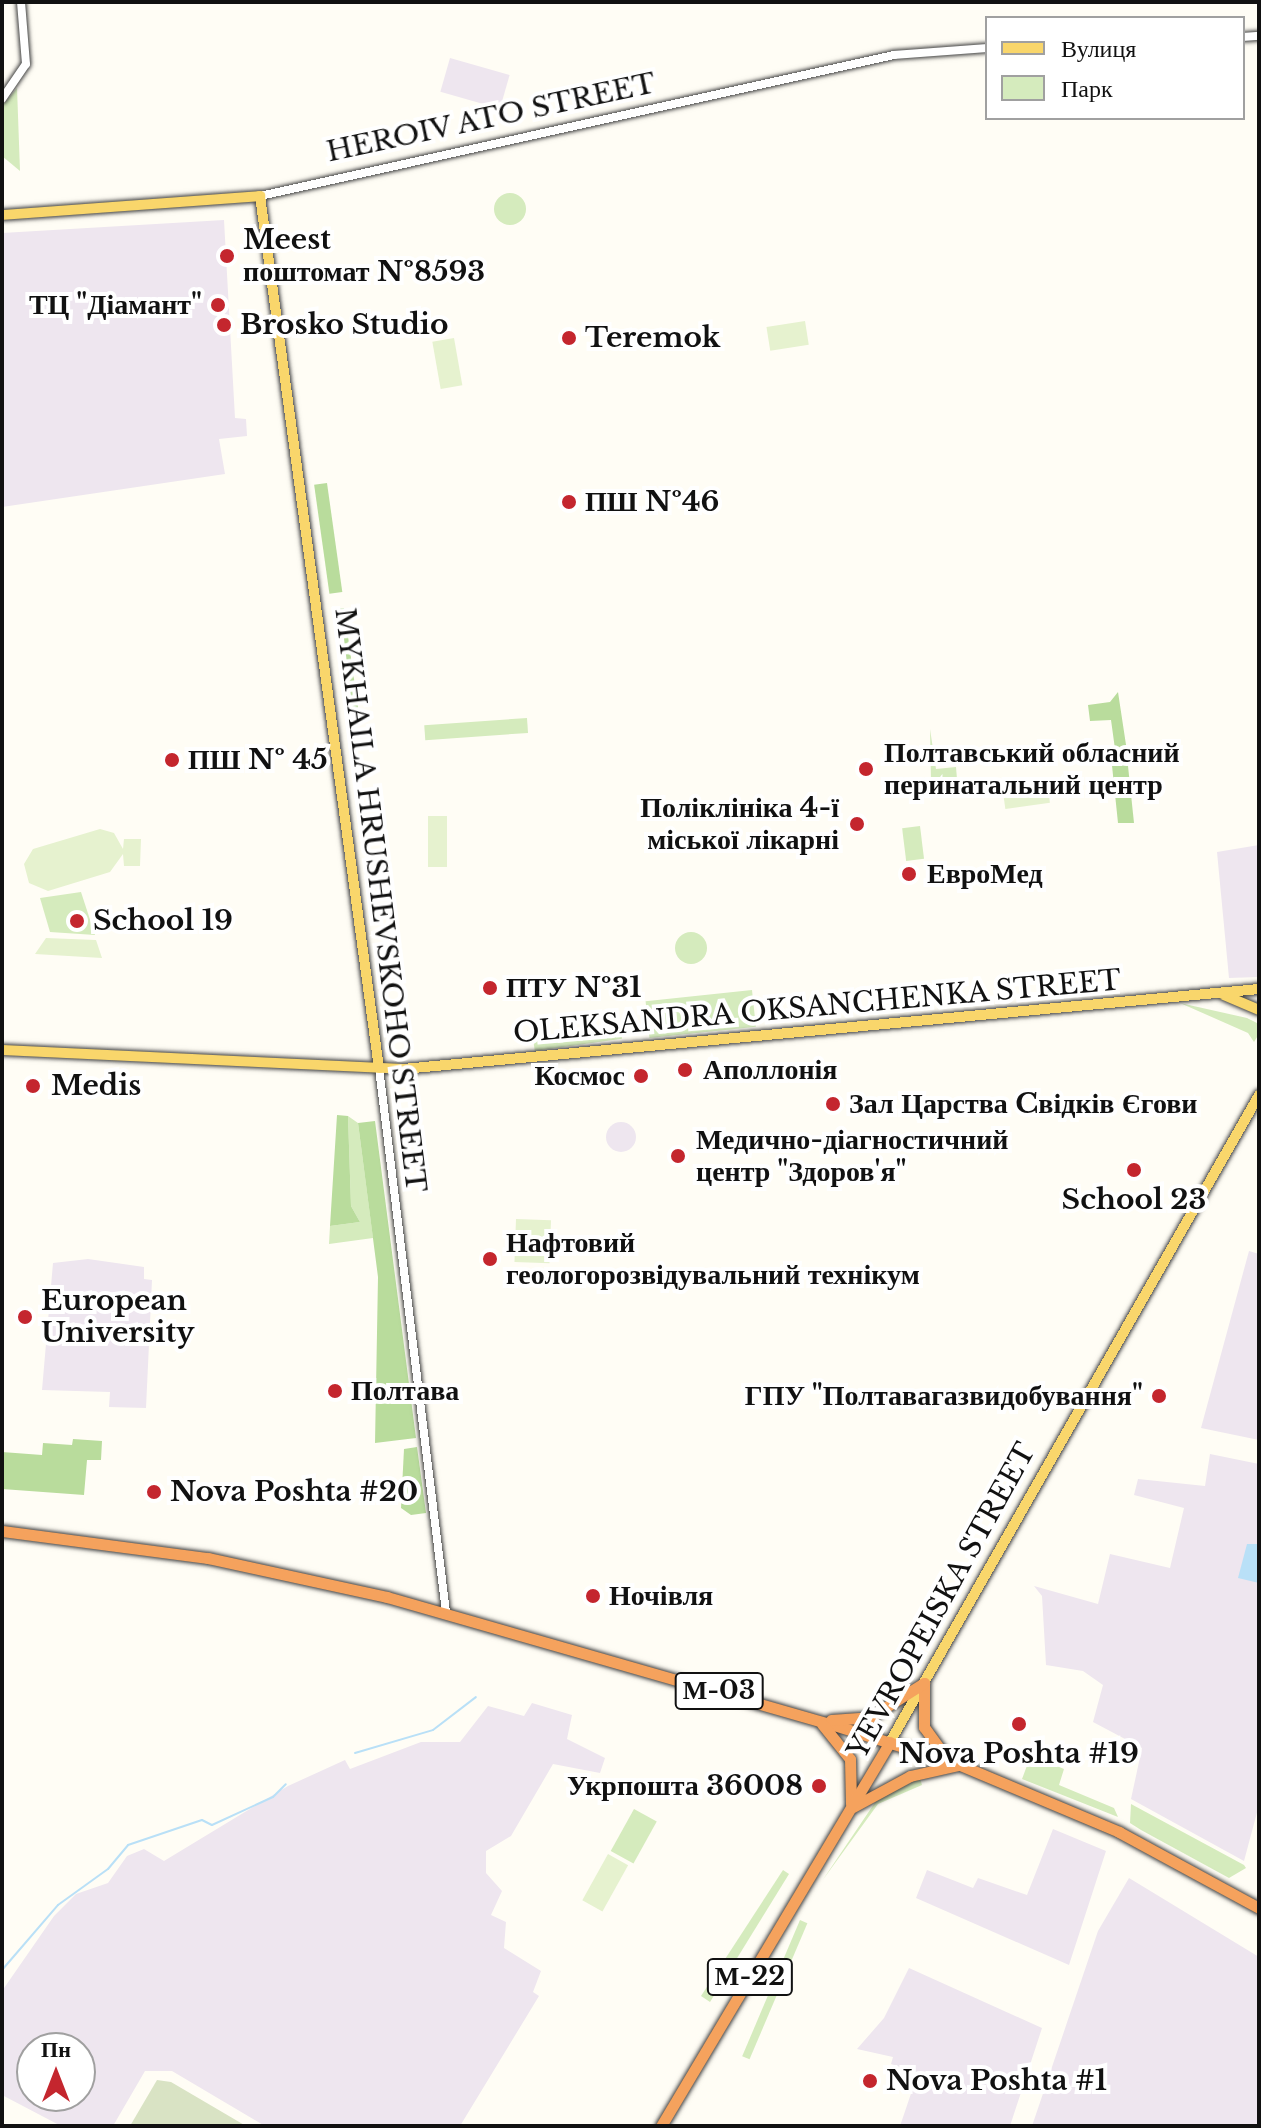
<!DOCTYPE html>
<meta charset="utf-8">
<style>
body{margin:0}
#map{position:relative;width:1261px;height:2128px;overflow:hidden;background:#fffdf5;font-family:"Libre Baskerville",serif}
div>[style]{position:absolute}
.industrial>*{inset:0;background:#eee6ef;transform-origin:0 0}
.round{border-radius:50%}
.green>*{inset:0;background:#d5ebbd;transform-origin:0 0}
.forest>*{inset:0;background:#b9dc9c;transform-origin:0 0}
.cemetery>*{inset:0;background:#d9e3c4}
.pitch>*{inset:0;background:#e6f2cf;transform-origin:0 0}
.water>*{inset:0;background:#b9e0f7}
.stream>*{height:2px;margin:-1px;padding:0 1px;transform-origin:1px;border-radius:1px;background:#b9e0f7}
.roads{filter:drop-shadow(0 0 2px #444) drop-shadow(0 0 2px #444)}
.minor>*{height:8px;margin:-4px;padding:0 4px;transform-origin:4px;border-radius:4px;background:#fff}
.major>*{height:10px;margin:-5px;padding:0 5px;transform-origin:5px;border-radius:5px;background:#f9d66b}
.highway>*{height:11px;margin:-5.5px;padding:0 5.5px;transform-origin:5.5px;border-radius:5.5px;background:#f5a25d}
.dots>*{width:22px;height:22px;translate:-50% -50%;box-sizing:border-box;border:4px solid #fff;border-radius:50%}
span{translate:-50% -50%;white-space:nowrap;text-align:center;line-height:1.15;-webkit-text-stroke:8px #fff;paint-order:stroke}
.shield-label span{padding:2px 6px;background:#fff;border:2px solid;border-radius:6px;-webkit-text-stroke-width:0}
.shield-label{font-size:26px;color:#111;font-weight:700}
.street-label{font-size:28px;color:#111}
.poi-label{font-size:28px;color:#111;font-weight:700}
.left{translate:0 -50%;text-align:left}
.right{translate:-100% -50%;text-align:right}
.frame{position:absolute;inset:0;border:4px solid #111;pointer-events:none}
.legend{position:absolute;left:985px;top:16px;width:260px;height:104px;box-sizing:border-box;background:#fff;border:2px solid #a0a0a0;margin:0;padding:10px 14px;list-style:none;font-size:24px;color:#111}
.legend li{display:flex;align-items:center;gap:16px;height:40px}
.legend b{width:40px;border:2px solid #a0a0a0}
.north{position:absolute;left:16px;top:2032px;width:80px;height:80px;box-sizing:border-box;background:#fff;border:2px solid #a0a0a0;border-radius:50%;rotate:0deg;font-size:22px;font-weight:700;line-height:32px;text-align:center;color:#111}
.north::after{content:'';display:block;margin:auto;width:28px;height:36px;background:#c4262e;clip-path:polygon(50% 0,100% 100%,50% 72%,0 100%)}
</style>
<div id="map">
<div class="industrial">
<div style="left:450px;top:58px;width:62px;height:35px;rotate:16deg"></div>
<div style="clip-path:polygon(224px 220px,235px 418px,246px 419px,247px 436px,219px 439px,225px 474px,2px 507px,2px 233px)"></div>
<div style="clip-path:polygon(1259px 845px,1259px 977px,1229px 978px,1217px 852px)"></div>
<div class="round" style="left:606px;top:1122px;width:30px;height:30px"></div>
<div style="clip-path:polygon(1249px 1251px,1259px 1254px,1259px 1440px,1201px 1428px)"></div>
<div style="clip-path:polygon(88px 1259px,144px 1267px,144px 1279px,152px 1280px,146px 1408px,109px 1407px,110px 1392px,42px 1390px,53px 1263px)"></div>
<div style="clip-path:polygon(1210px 1454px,1259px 1464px,1259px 1805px,1244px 1861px,1131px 1799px,1142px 1748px,1093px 1722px,1103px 1685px,1083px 1671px,1046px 1665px,1042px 1596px,1034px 1586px,1098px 1604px,1110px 1554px,1170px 1568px,1184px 1508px,1134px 1495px,1138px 1479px,1205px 1486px)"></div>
<div style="clip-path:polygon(evenodd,532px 1703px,572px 1715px,567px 1739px,605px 1758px,600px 1773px,553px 1764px,511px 1836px,486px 1851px,486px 1873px,502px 1891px,491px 1915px,506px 1922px,504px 1948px,541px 1971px,533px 1992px,539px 1996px,460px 2126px,265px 2126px,172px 2071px,145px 2071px,113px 2126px,61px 2126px,2px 2095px,2px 1991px,54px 1916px,76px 1894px,108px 1883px,127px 1856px,144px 1849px,164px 1861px,288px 1786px,345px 1760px,350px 1769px,421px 1742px,460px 1742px,488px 1706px,524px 1716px,532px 1703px,32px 2048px,80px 2048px,80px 2096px,32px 2096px,32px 2048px)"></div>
<div style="clip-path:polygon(1053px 1829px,1106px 1851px,1069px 1965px,916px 1898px,927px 1870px,973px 1888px,978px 1878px,1027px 1895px)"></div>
<div style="clip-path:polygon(1129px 1878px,1259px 1957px,1259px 2126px,1032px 2126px,1098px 1931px)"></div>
<div style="clip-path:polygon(909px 1968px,1042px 2028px,1010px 2126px,900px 2126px,918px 2073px,891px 2064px,893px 2057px,857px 2049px,884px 2018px)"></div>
</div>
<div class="green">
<div style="clip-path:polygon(17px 88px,20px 171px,2px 156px,2px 106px)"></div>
<div class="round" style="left:494px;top:193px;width:32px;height:32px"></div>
<div style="left:527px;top:718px;width:15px;height:103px;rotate:86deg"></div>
<div style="clip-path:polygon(930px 729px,936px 769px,956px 767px,957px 779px,931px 782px)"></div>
<div style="left:920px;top:826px;width:33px;height:18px;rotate:83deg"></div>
<div style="clip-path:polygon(81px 892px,95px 935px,50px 932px,40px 898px)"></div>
<div class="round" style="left:675px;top:932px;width:32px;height:32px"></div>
<div style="left:752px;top:990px;width:37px;height:107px;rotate:84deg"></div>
<div style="clip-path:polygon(1180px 1003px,1247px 1018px,1257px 1023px,1259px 1034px,1254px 1042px,1248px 1033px)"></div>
<div style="left:620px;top:1025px;width:14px;height:88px;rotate:82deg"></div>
<div style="clip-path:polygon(348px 1116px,358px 1123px,373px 1238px,329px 1244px,330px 1226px,360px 1222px,351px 1206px)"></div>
<div style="clip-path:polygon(1031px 1755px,1064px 1769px,1059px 1785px,1114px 1808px,1118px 1817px,1022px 1779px)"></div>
<div style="clip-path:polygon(920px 1778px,922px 1785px,878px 1804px,822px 1881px,876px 1801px)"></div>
<div style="clip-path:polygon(1131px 1804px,1244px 1865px,1246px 1868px,1229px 1878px,1141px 1830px,1130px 1823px)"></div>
<div style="left:634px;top:1809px;width:26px;height:48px;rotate:29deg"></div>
<div style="clip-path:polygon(783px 1870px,789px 1874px,710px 2002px,701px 1996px)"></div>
<div style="left:800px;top:1920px;width:8px;height:148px;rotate:23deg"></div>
</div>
<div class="forest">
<div style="left:327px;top:483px;width:110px;height:13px;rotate:82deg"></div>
<div style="left:344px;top:608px;width:107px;height:12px;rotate:82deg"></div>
<div style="clip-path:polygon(1118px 692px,1128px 758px,1115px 749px,1111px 720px,1090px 721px,1088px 705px,1110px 702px)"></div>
<div style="clip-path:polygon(1111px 756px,1128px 766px,1134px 823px,1118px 823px)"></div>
<div style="clip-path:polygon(337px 1115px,348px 1116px,351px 1206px,360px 1222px,330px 1226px)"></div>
<div style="clip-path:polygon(375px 1121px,416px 1438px,375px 1443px,378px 1277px,358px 1123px)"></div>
<div style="clip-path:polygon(73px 1439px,102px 1441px,101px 1460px,87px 1460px,84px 1495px,2px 1489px,2px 1452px,42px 1455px,43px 1443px,72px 1445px)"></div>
<div style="clip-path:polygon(417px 1447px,426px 1513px,411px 1515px,401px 1508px,404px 1449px)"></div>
</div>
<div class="cemetery">
<div style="clip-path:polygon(157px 2080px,171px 2082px,246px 2126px,130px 2126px)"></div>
</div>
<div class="pitch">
<div style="left:805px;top:321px;width:24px;height:39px;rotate:81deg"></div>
<div style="left:454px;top:338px;width:48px;height:22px;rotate:80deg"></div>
<div style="left:1047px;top:782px;width:21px;height:45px;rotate:82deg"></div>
<div style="left:428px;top:816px;width:19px;height:51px"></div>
<div style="clip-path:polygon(100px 829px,114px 833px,123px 849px,124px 839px,141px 839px,140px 866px,124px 866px,123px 854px,110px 872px,48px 891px,29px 883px,24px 864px,33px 849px)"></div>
<div style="clip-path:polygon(46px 938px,96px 940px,102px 958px,35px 954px)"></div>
<div style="left:516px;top:1219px;width:35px;height:43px;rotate:2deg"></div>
<div style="left:608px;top:1854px;width:23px;height:53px;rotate:29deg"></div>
</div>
<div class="water">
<div style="clip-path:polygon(1247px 1544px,1259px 1544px,1259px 1583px,1238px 1578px)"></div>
</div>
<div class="stream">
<div style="left:355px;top:1753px;width:81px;rotate:-16.4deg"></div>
<div style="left:433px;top:1730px;width:54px;rotate:-37.5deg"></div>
<div style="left:2px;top:1970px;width:86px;rotate:-49.3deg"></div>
<div style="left:58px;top:1905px;width:62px;rotate:-35.8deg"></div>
<div style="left:108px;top:1869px;width:31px;rotate:-50deg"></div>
<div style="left:128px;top:1845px;width:78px;rotate:-18.7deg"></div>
<div style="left:202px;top:1820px;width:11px;rotate:27deg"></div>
<div style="left:212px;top:1825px;width:67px;rotate:-24.7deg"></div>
<div style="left:273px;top:1797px;width:18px;rotate:-45deg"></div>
</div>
<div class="roads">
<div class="minor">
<div style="left:1243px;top:37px;width:16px;rotate:-4deg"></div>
<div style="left:2px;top:99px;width:42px;rotate:-55.6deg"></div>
<div style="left:26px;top:64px;width:62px;rotate:-94.6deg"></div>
<div style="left:260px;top:196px;width:649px;rotate:-12.54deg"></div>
<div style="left:894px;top:55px;width:93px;rotate:-4.3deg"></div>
<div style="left:379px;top:1068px;width:548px;rotate:82.98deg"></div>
</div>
<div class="major">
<div style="left:2px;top:215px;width:259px;rotate:-4.2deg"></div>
<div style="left:260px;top:196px;width:880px;rotate:82.23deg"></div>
<div style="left:1224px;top:995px;width:38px;rotate:23deg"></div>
<div style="left:2px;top:1050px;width:401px;rotate:2.7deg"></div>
<div style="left:403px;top:1069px;width:860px;rotate:-5.34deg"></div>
<div style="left:890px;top:1742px;width:745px;rotate:-60.3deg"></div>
</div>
<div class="highway">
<div style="left:2px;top:1531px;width:208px;rotate:7.5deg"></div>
<div style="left:208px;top:1558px;width:183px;rotate:12.3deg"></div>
<div style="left:387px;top:1597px;width:465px;rotate:16deg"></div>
<div style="left:834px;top:1725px;width:132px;rotate:17.6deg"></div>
<div style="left:960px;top:1765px;width:173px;rotate:22.8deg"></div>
<div style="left:1119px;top:1832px;width:159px;rotate:28.5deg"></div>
<div style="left:924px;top:1683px;width:44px;rotate:90deg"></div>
<div style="left:924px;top:1727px;width:36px;rotate:54deg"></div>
<div style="left:831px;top:1720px;width:39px;rotate:-4deg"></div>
<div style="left:870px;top:1717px;width:64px;rotate:-32.2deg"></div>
<div style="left:822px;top:1724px;width:45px;rotate:51.3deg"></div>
<div style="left:850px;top:1759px;width:45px;rotate:88.7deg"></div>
<div style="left:853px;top:1807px;width:65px;rotate:-28.5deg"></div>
<div style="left:910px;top:1776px;width:50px;rotate:-12.7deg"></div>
<div style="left:661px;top:2126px;width:447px;rotate:-59.2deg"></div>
</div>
</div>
<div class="dots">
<div style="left:227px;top:256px;background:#c4262e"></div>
<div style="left:218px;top:305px;background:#c4262e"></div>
<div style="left:224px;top:325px;background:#c4262e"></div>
<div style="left:569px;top:338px;background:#c4262e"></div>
<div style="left:569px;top:502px;background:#c4262e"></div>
<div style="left:172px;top:760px;background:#c4262e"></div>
<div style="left:866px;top:769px;background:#c4262e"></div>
<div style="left:857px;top:824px;background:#c4262e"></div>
<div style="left:909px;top:874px;background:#c4262e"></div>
<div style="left:77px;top:921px;background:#c4262e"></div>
<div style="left:490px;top:988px;background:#c4262e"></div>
<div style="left:685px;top:1070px;background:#c4262e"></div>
<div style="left:641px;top:1076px;background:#c4262e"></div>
<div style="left:33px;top:1086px;background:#c4262e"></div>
<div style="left:833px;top:1104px;background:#c4262e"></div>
<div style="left:678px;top:1156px;background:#c4262e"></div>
<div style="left:1134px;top:1170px;background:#c4262e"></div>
<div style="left:490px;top:1259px;background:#c4262e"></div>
<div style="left:25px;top:1317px;background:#c4262e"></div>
<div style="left:335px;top:1391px;background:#c4262e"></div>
<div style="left:1159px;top:1396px;background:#c4262e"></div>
<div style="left:154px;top:1492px;background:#c4262e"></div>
<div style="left:593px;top:1596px;background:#c4262e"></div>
<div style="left:1019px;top:1724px;background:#c4262e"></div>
<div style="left:819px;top:1786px;background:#c4262e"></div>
<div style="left:870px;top:2081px;background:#c4262e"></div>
</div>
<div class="shield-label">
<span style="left:719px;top:1691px">М-03</span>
<span style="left:750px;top:1977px">М-22</span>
</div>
<div class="street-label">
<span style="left:491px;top:118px;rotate:-12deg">HEROIV ATO STREET</span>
<span style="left:380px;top:900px;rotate:83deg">MYKHAILA HRUSHEVSKOHO STREET</span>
<span style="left:817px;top:1007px;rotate:-5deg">OLEKSANDRA OKSANCHENKA STREET</span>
<span style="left:942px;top:1601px;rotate:-61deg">YEVROPEISKA STREET</span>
</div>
<div class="poi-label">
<span class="left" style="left:243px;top:256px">Meest<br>поштомат №8593</span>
<span class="right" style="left:202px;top:305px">ТЦ "Діамант"</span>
<span class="left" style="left:240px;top:325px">Brosko Studio</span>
<span class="left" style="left:585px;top:338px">Teremok</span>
<span class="left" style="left:585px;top:502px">ПШ №46</span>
<span class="left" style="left:884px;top:769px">Полтавський обласний<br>перинатальний центр</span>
<span class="left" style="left:188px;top:760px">ПШ № 45</span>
<span class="right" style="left:839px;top:824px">Поліклініка 4-ї<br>міської лікарні</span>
<span class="left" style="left:927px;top:874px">ЕвроМед</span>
<span class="left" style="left:93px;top:921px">School 19</span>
<span class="left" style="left:506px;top:988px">ПТУ №31</span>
<span class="left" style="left:703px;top:1070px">Аполлонія</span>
<span class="right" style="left:625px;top:1076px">Космос</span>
<span class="left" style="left:51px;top:1086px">Medis</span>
<span class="left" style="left:849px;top:1104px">Зал Царства Cвідків Єгови</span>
<span class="left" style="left:696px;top:1156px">Медично-діагностичний<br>центр "Здоров'я"</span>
<span style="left:1134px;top:1200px">School 23</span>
<span class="left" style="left:506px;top:1259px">Нафтовий<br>геологорозвідувальний технікум</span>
<span class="left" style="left:41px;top:1317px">European<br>University</span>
<span class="left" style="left:351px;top:1391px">Полтава</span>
<span class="right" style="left:1143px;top:1396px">ГПУ "Полтавагазвидобування"</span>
<span class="left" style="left:170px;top:1492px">Nova Poshta #20</span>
<span class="left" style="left:609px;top:1596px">Ночівля</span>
<span style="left:1019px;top:1754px">Nova Poshta #19</span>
<span class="right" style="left:803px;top:1786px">Укрпошта 36008</span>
<span class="left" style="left:886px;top:2081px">Nova Poshta #1</span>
</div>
<div class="frame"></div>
<ul class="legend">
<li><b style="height:10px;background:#f9d66b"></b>Вулиця</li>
<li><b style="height:22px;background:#d5ebbd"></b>Парк</li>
</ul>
<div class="north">Пн</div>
</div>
